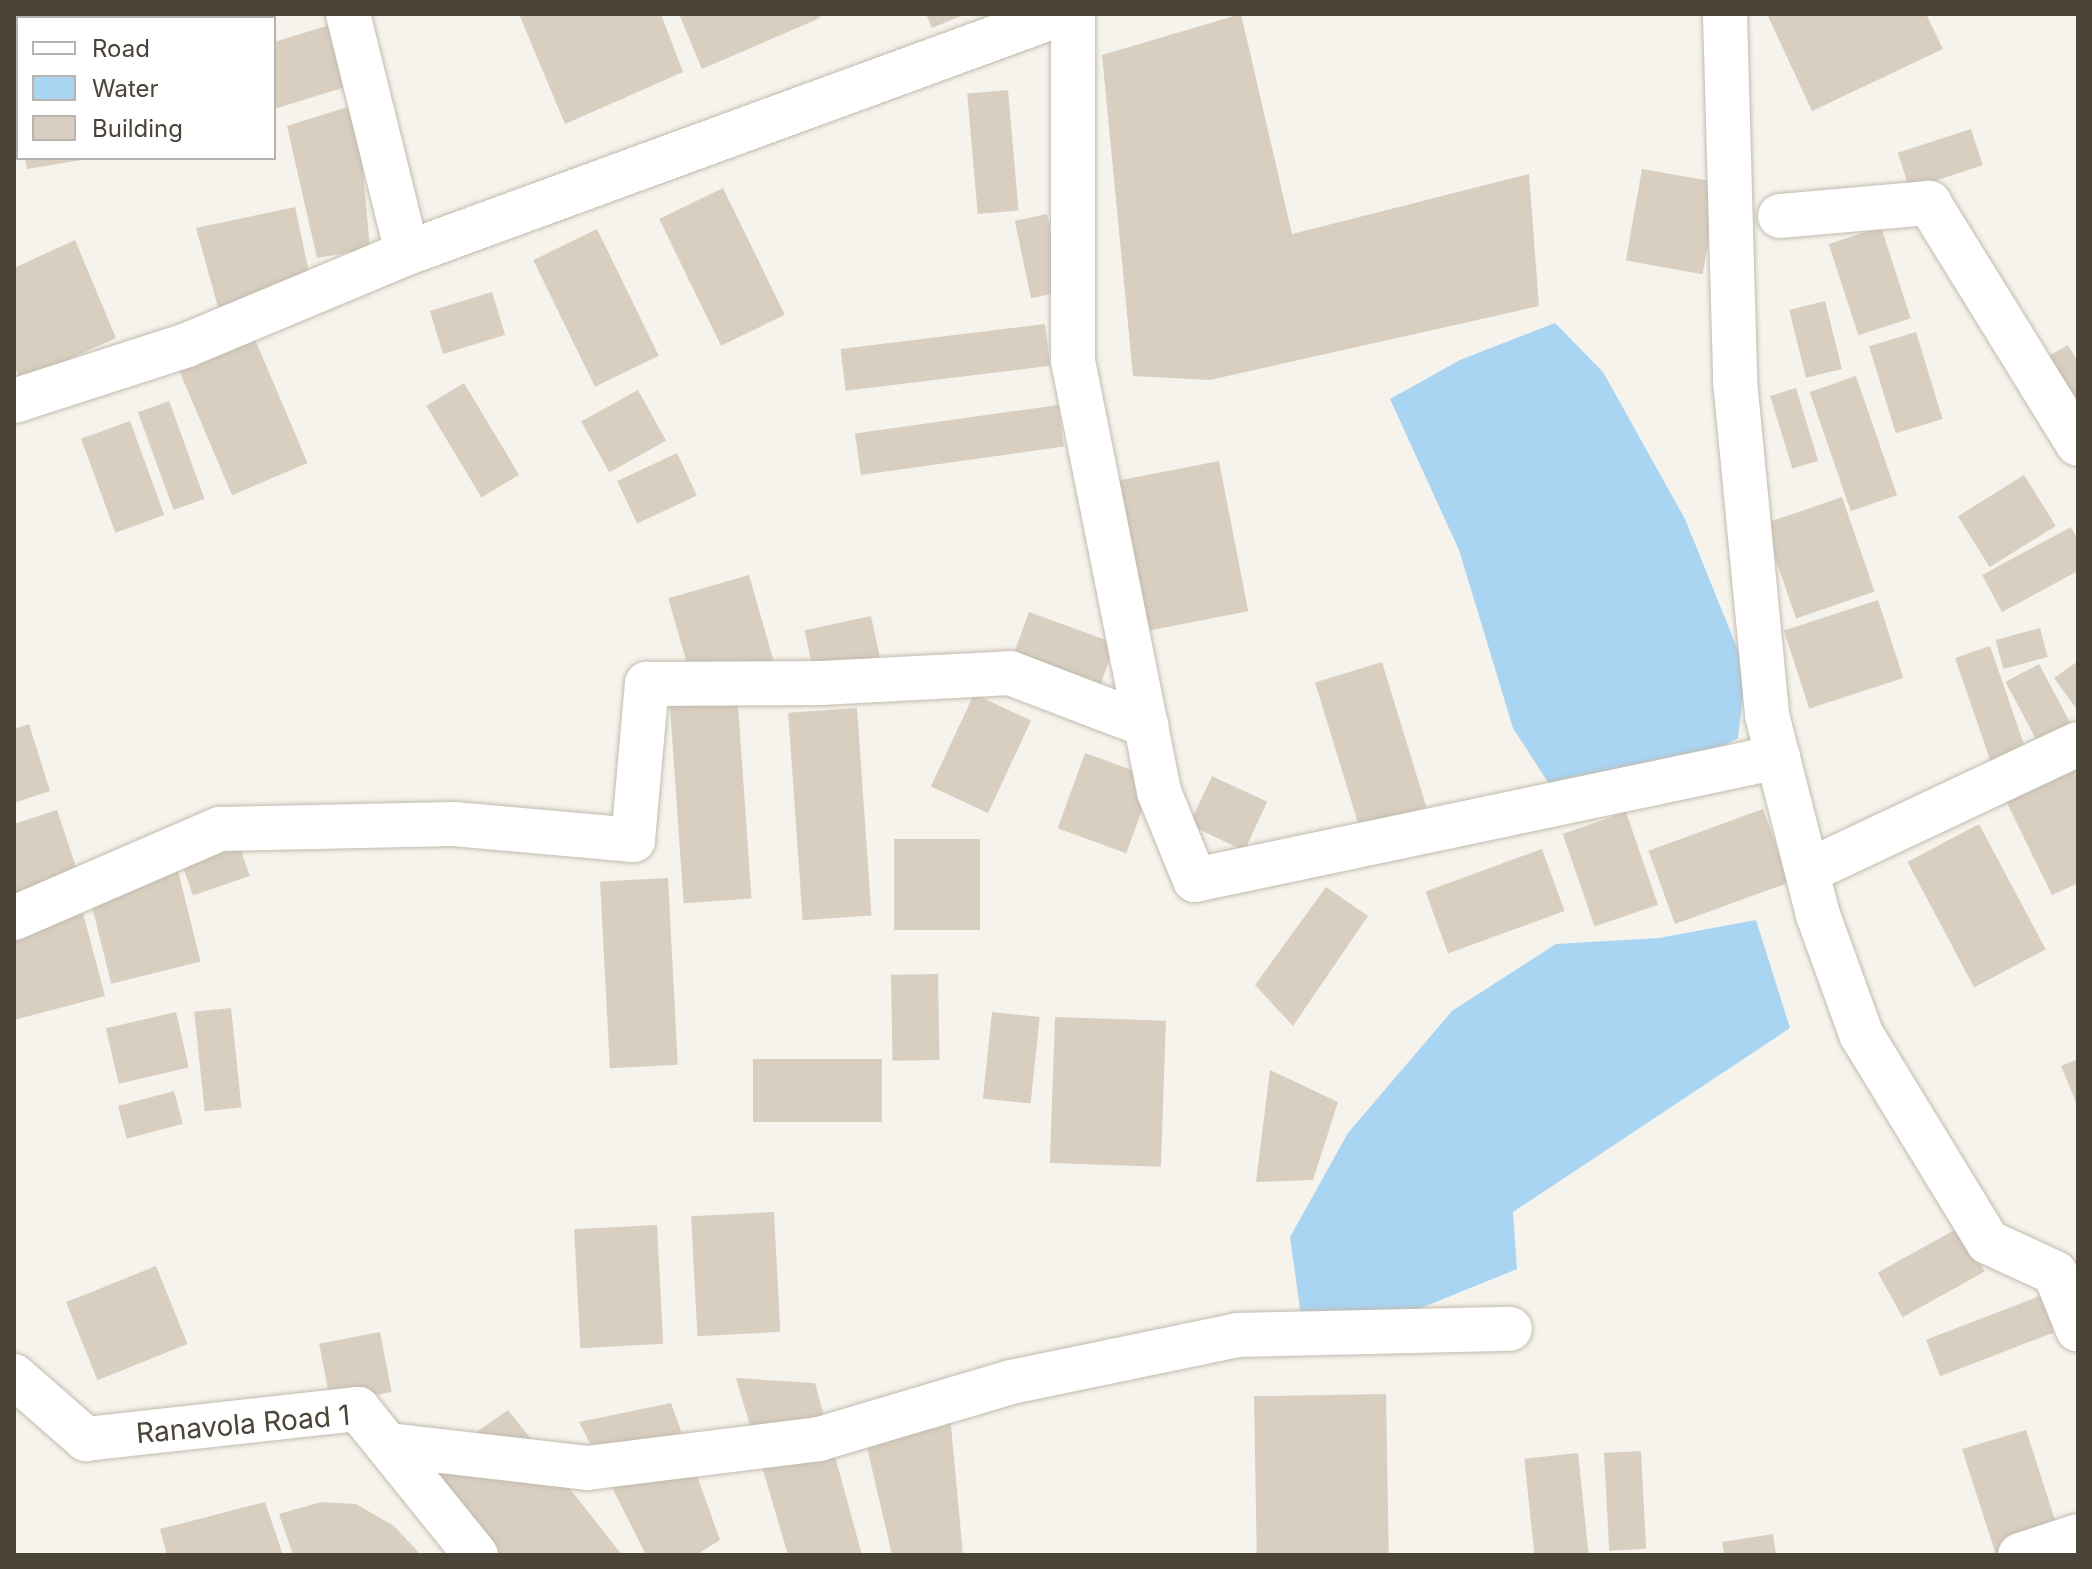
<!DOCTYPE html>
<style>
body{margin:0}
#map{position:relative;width:2092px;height:1569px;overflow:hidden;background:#f6f3ec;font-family:Inter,sans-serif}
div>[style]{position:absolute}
.water>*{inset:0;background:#a9d4f2}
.building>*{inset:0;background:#d8cfc1;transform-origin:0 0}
.roads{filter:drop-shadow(0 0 2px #c2bbae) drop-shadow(0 0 2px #c2bbae)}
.minor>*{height:44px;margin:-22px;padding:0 22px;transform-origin:22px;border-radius:22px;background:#fff}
span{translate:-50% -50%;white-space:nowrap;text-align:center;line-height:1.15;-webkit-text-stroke:6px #fff;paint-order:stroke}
.street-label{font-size:28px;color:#4b4439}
.frame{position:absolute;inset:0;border:16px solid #4b4439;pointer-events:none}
.legend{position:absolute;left:16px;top:16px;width:260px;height:144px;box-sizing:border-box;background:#fff;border:2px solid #b7b4b0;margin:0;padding:10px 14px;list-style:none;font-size:24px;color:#4b4439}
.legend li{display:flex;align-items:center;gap:16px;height:40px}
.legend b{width:40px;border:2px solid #b7b4b0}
</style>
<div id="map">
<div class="water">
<div style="clip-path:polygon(1555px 323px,1603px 372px,1685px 519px,1746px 670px,1738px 738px,1673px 772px,1560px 801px,1513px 728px,1459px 550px,1390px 399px,1460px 360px)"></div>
<div style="clip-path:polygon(1756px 920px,1790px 1028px,1513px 1212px,1517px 1269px,1399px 1317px,1301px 1316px,1290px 1237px,1348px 1133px,1452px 1011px,1556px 944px,1659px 938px)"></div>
</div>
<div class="building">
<div style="clip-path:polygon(519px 14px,661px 14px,683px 72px,565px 124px)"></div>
<div style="clip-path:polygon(679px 14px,819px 14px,820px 18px,702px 69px)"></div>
<div style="clip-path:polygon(926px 14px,966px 14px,932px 28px)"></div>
<div style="clip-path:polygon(1241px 14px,1292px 234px,1529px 174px,1539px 306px,1210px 380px,1133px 376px,1102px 55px)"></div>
<div style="clip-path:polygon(1767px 14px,1926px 14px,1943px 49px,1812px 111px)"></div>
<div style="clip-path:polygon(333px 24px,352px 85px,274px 109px,274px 42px)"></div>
<div style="left:1008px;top:90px;width:121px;height:41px;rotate:85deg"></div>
<div style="clip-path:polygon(357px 104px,370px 249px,317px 258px,287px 126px)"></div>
<div style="left:1971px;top:129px;width:38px;height:77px;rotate:72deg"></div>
<div style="clip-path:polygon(25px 158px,82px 158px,82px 160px,27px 169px)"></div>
<div style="left:1642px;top:169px;width:78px;height:93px;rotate:10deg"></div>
<div style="left:723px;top:188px;width:141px;height:71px;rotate:64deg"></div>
<div style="clip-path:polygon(295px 207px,309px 272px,218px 307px,196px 228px)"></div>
<div style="left:1047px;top:214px;width:79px;height:33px;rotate:78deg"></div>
<div style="left:1881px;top:227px;width:96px;height:55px;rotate:72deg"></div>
<div style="left:597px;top:229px;width:141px;height:71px;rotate:64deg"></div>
<div style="clip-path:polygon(75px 240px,116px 338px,20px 381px,14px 364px,14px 268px)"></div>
<div style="left:492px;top:292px;width:45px;height:65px;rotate:73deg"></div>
<div style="left:1825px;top:301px;width:70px;height:37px;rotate:76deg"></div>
<div style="left:1045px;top:324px;width:42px;height:206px;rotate:83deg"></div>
<div style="left:1916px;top:332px;width:91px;height:49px;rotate:73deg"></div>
<div style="left:254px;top:337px;width:137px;height:82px;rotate:67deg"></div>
<div style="clip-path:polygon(2068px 345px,2078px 362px,2078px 428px,2040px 361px)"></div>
<div style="left:1856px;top:376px;width:126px;height:49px;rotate:71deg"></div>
<div style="left:464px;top:383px;width:107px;height:44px;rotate:59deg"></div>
<div style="left:1796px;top:388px;width:76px;height:27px;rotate:73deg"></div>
<div style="left:638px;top:390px;width:58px;height:65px;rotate:61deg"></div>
<div style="left:169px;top:401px;width:104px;height:33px;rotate:70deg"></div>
<div style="left:1058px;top:405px;width:42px;height:205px;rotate:82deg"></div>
<div style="left:130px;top:421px;width:100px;height:52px;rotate:70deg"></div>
<div style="left:677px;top:453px;width:47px;height:66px;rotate:65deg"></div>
<div style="left:1219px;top:461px;width:153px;height:102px;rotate:79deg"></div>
<div style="left:2024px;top:475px;width:60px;height:78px;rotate:58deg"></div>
<div style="left:1842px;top:497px;width:100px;height:83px;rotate:71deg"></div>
<div style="clip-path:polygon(2071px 527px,2078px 540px,2078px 571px,2002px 612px,1982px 575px)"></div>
<div style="left:749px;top:575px;width:91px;height:84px;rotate:74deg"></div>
<div style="left:1878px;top:600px;width:82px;height:99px;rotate:72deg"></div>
<div style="left:1029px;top:612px;width:92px;height:54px;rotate:20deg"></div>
<div style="left:871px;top:616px;width:66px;height:68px;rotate:78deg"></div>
<div style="left:2040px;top:628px;width:30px;height:46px;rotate:75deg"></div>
<div style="left:1990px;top:646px;width:119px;height:37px;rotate:71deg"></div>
<div style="clip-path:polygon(2078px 661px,2078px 711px,2054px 678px)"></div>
<div style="left:1382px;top:662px;width:152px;height:70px;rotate:73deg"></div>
<div style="left:2039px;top:664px;width:77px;height:38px;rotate:62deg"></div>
<div style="left:737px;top:691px;width:208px;height:68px;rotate:86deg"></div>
<div style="left:974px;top:694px;width:63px;height:102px;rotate:25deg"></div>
<div style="left:857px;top:708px;width:208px;height:69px;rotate:86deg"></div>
<div style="clip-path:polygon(29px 724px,50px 791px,14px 803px,14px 729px)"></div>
<div style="left:1085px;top:753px;width:73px;height:80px;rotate:20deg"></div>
<div style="clip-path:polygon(2073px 767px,2078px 778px,2078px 883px,2052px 895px,2005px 799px)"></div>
<div style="left:1212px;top:776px;width:61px;height:54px;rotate:25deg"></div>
<div style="left:1763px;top:809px;width:78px;height:122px;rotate:70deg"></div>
<div style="clip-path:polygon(57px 810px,82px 885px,14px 907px,14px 824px)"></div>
<div style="left:1626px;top:812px;width:98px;height:67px;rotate:71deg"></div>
<div style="left:1979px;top:824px;width:142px;height:81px;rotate:62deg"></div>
<div style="left:894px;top:839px;width:86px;height:91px"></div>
<div style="left:238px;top:842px;width:36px;height:60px;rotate:71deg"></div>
<div style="left:1542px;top:849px;width:66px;height:124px;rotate:70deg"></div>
<div style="left:173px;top:851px;width:114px;height:92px;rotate:76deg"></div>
<div style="left:668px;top:878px;width:187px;height:68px;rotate:87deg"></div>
<div style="clip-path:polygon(1326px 887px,1368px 916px,1293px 1026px,1255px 985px)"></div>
<div style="clip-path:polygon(83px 913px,105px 996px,14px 1020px,14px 932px)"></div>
<div style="left:938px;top:974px;width:86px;height:47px;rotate:89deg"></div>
<div style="left:231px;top:1008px;width:100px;height:37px;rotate:84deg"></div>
<div style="left:176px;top:1012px;width:57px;height:72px;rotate:77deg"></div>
<div style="left:992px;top:1012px;width:48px;height:87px;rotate:6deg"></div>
<div style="left:1055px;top:1017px;width:111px;height:146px;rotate:2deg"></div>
<div style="left:753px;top:1059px;width:129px;height:63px"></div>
<div style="clip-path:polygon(2078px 1059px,2078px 1107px,2061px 1066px)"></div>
<div style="clip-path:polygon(1270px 1070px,1338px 1102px,1313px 1180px,1256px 1182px)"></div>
<div style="left:174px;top:1091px;width:34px;height:58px;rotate:75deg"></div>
<div style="left:774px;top:1212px;width:120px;height:83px;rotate:87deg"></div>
<div style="left:657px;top:1225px;width:119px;height:83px;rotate:87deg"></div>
<div style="left:1960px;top:1227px;width:51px;height:94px;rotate:61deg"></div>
<div style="left:156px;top:1266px;width:84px;height:97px;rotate:68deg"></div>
<div style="left:2040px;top:1296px;width:39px;height:122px;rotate:69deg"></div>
<div style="left:380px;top:1332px;width:61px;height:62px;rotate:79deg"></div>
<div style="clip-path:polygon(736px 1378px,815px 1383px,862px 1555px,788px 1555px)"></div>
<div style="left:1386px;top:1394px;width:160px;height:132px;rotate:89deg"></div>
<div style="clip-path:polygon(671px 1403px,720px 1540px,696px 1555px,646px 1555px,579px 1422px)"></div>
<div style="clip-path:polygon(857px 1404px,950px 1415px,963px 1555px,892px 1555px)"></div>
<div style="clip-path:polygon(508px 1410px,622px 1555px,497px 1555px,427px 1467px)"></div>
<div style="clip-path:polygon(2026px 1430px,2065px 1551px,1996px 1555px,1962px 1449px)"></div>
<div style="left:1641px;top:1451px;width:98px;height:37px;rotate:87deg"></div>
<div style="left:1578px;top:1453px;width:103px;height:54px;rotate:84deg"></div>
<div style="clip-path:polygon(265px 1502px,283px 1555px,167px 1555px,160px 1529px)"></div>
<div style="clip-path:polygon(321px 1502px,356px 1504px,394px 1526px,421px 1555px,293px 1555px,279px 1514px)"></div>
<div style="clip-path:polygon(1773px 1534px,1776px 1555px,1724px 1555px,1722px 1542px)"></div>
</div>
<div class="roads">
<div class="minor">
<div style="left:348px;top:14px;width:246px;rotate:76.1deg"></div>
<div style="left:1073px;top:14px;width:347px;rotate:90deg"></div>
<div style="left:1073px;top:361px;width:439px;rotate:78.7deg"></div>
<div style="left:1159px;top:792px;width:95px;rotate:67.8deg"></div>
<div style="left:1195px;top:880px;width:596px;rotate:-11.91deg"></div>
<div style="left:1725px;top:14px;width:367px;rotate:88.4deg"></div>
<div style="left:1735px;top:381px;width:336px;rotate:84.5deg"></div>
<div style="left:1767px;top:715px;width:206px;rotate:75.7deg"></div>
<div style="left:1818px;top:915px;width:127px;rotate:70.1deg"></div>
<div style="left:1861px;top:1034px;width:244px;rotate:58.6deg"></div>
<div style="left:1988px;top:1242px;width:74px;rotate:24.8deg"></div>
<div style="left:2055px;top:1273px;width:61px;rotate:68deg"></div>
<div style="left:1780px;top:216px;width:150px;rotate:-5deg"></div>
<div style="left:1929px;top:203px;width:283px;rotate:58.3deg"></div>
<div style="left:14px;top:401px;width:182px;rotate:-17.9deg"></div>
<div style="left:187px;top:345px;width:238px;rotate:-22.7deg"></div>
<div style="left:407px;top:253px;width:695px;rotate:-20.1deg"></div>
<div style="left:1808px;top:871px;width:298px;rotate:-25.2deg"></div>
<div style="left:14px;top:918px;width:224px;rotate:-23.4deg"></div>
<div style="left:220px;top:829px;width:234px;rotate:-1.2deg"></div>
<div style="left:454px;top:824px;width:180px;rotate:5.1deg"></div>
<div style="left:633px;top:840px;width:157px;rotate:-84.9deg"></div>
<div style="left:647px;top:684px;width:174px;rotate:-0.3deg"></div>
<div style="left:821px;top:683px;width:189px;rotate:-3deg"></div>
<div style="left:1010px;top:673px;width:146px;rotate:20.9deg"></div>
<div style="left:14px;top:1376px;width:96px;rotate:41.2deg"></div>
<div style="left:86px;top:1439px;width:274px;rotate:-6.3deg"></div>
<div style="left:358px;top:1409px;width:188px;rotate:51.1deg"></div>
<div style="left:389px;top:1445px;width:199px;rotate:6.6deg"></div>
<div style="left:587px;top:1468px;width:234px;rotate:-7.1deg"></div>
<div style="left:819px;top:1439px;width:200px;rotate:-16.5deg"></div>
<div style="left:1011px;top:1382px;width:231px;rotate:-11.7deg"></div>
<div style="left:1237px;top:1335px;width:273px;rotate:-1.3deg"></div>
<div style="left:2020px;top:1555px;width:61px;rotate:-18.1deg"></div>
</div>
</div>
<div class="street-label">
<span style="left:243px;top:1424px;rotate:-5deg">Ranavola Road 1</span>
</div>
<div class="frame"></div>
<ul class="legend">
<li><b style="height:10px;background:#fff"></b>Road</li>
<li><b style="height:22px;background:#a9d4f2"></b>Water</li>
<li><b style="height:22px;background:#d8cfc1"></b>Building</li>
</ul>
</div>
